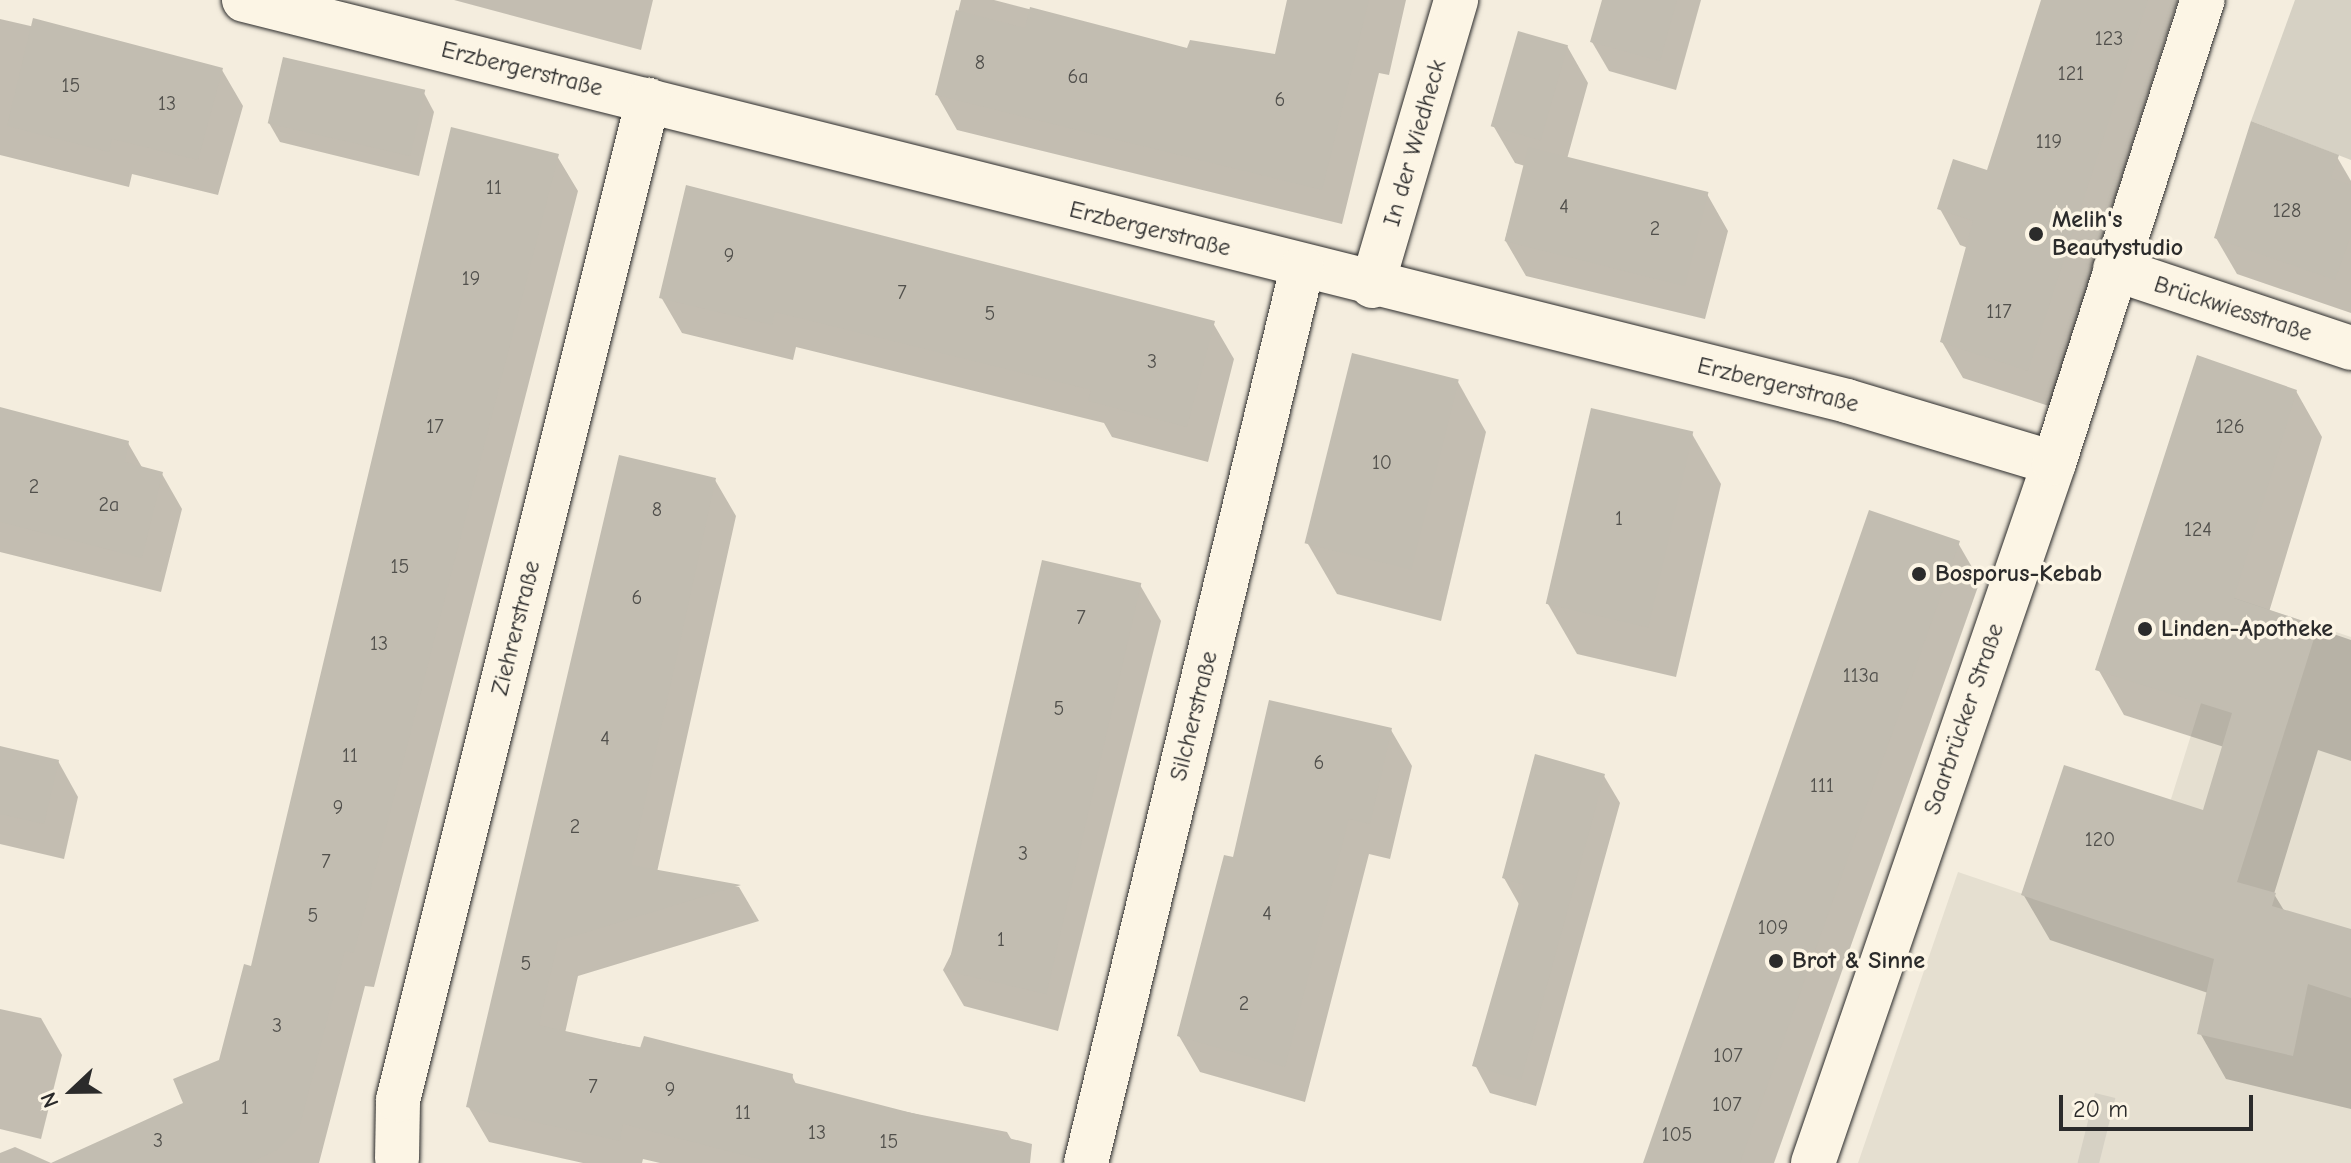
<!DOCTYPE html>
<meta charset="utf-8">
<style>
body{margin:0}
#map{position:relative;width:2351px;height:1163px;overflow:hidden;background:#f4edde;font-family:"Comic Neue",sans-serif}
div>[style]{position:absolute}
.built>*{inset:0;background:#e5dfd0}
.green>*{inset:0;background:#d6d1c4;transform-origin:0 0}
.shadow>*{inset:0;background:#0003}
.building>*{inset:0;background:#c2bdb1;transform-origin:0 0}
.roads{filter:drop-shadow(0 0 2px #2b2b2b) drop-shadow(0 0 2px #2b2b2b)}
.minor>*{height:44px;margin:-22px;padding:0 22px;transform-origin:22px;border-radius:22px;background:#fcf5e5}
.secondary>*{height:44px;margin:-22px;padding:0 22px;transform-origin:22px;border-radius:22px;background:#fcf5e5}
.dots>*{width:22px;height:22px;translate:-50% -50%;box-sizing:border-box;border:4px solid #fcf5e5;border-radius:50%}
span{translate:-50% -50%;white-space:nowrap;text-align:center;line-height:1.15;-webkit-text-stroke:7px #fcf5e5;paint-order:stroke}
.number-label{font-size:20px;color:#51504c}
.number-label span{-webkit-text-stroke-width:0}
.street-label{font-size:24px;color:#2b2b2b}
.poi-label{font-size:24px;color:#2b2b2b;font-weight:700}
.left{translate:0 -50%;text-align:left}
.north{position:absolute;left:32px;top:1051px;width:80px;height:80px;-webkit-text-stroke:6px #fcf5e5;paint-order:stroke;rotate:248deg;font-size:22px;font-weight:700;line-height:32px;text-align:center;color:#2b2b2b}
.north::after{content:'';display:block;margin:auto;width:28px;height:36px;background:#2b2b2b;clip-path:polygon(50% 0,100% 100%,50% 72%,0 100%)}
.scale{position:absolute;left:2059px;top:1095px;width:194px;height:36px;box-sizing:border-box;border:4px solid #2b2b2b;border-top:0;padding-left:10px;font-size:24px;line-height:28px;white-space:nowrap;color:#2b2b2b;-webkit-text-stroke:6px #fcf5e5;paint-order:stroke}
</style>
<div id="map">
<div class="built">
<div style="clip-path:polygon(2234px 598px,2351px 637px,2351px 1163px,1858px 1163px,1958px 872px,2130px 930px)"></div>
</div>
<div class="green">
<div style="clip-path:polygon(2295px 0,2351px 0,2351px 160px,2251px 121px)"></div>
<div style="left:2095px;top:1093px;width:21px;height:72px;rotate:14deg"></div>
</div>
<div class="shadow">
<div style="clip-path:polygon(454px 0,653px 0,641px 50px)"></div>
<div style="clip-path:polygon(961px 0,994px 0,1189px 50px,1276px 56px,1289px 0,1406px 0,1389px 75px,1379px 73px,1342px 224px,957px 130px,937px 95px)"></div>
<div style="clip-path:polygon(1604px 0,1701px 0,1676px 90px,1609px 71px,1592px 42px)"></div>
<div style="clip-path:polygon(2043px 0,2178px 0,2049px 406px,1963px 378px,1942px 342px,1968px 248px,1960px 245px,1940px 209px,1989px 173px)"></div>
<div style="clip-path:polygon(0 19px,222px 70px,243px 106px,218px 195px,132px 174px,129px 187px,0 155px)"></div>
<div style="clip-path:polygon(1567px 46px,1588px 83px,1567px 159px,1707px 194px,1728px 231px,1705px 319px,1526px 276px,1505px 240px,1525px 166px,1515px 163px,1494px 127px)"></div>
<div style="clip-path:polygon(424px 93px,434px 112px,419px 176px,280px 142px,269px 123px)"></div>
<div style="clip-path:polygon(557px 156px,578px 191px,374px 987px,365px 986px,319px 1163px,136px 1163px,221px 1061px)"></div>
<div style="clip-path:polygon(2337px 157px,2351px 181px,2351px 313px,2237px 274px,2216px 238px)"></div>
<div style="clip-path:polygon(661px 297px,1213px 323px,1234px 359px,1208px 462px,1112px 437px,1104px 423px,796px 347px,793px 360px,682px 333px)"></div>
<div style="clip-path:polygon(1458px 382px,1486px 432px,1441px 621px,1337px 594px,1308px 544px)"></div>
<div style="clip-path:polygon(2296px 391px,2322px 437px,2269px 612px,2351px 640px,2351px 761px,2318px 750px,2274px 894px,2285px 912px,2351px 931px,2351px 1109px,2226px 1079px,2200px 1033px,2208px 993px,2050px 940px,2023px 894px,2204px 813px,2224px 747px,2124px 715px,2098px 669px)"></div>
<div style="clip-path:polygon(0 417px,128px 443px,143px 469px,162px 474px,182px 509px,161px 592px,0 552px)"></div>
<div style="clip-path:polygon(1692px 434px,1721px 484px,1676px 677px,1577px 654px,1548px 604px)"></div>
<div style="clip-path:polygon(715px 480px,736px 516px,657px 872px,739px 887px,759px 921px,578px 976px,565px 1033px,792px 1076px,797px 1086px,862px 1103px,1007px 1132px,1025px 1163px,660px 1163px,643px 1159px,642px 1163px,583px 1163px,489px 1142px,468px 1106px)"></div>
<div style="clip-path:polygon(1958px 543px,1980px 581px,1774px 1163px,1646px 1163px)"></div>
<div style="clip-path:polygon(1140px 585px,1161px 621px,1058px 1031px,964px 1006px,943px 970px)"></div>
<div style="clip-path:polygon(1391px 730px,1412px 766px,1390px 859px,1369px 854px,1305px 1102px,1200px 1072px,1179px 1036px,1234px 859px)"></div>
<div style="clip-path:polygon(0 748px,58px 761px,78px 797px,64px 859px,0 844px)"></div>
<div style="clip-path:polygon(1604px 776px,1620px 803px,1536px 1106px,1490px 1093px,1475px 1065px,1520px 906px,1504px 878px)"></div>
<div style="clip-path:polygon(0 1009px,41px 1018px,62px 1055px,41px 1139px,0 1129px)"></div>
<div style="clip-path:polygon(15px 1147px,51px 1163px,0 1163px,0 1153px)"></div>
</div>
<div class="building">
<div style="clip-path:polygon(1287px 0,1369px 0,1322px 190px,935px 95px,956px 10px,1025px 28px,1030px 7px,1187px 48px,1190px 40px,1275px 54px)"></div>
<div style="clip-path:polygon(1602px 0,1677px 0,1660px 61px,1590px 42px)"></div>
<div style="clip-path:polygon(2041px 0,2148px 0,2028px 371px,1940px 342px,1973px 221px,1937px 209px,1953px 159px,1987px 170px)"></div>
<div style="clip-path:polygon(33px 18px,223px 68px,198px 160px,112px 139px,109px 152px,7px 126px)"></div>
<div style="left:1518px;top:31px;width:52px;height:99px;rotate:16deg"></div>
<div style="left:283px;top:57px;width:146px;height:68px;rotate:13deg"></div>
<div style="clip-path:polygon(2251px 121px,2339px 155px,2331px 178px,2351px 185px,2351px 235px,2335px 280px,2214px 238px)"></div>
<div style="clip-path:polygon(451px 127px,559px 154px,354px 953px,345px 951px,299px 1129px,279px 1149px,250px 1163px,51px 1163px,183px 1103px,173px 1079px,219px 1060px,244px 964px,251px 966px)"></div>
<div style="left:1528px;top:147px;width:186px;height:97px;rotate:14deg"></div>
<div style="clip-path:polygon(686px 185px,1215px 321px,1187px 427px,1088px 401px,1091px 390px,775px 312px,772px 325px,659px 298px)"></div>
<div style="left:1352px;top:353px;width:110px;height:196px;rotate:14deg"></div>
<div style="clip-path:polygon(2197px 355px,2297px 390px,2234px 598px,2318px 626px,2237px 882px,2276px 893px,2272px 906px,2351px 929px,2351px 998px,2308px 984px,2293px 1056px,2197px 1034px,2214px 959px,2021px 895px,2064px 765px,2203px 810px,2232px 713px,2095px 670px)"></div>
<div style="clip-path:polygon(0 407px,129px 441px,125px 462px,163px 472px,142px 558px,0 522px)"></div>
<div style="left:1591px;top:408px;width:105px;height:201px;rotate:13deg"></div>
<div style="clip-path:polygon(619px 455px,716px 478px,631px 865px,741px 885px,558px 941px,539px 1025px,640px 1048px,644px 1036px,793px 1074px,792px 1082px,1032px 1144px,1030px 1163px,775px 1163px,623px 1124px,620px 1141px,466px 1107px)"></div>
<div style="clip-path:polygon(1869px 510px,1960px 541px,1945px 584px,1740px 1163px,1643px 1163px)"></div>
<div style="left:1042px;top:560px;width:102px;height:422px;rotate:13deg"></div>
<div style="clip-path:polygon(1269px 700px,1392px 728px,1370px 824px,1349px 819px,1285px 1067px,1177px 1036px,1224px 855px,1233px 857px)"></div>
<div style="clip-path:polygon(0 746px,59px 760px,44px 824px,0 814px)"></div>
<div style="clip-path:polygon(1535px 754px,1605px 774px,1521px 1080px,1472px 1066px,1524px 885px,1502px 878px)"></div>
</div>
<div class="roads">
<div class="minor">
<div style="left:244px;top:0;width:1652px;rotate:14.04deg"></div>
<div style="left:1847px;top:401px;width:216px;rotate:16.7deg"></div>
<div style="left:2115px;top:269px;width:249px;rotate:18.5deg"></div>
<div style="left:1372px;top:286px;width:298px;rotate:-73.6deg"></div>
<div style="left:397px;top:1159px;width:59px;rotate:-89deg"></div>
<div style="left:398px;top:1100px;width:1031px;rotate:-75.96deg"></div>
<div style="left:1086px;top:1163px;width:921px;rotate:-76.43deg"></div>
</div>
<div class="secondary">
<div style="left:1813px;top:1163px;width:740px;rotate:-71deg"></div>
<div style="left:2054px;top:463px;width:486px;rotate:-72.2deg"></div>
</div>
</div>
<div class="dots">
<div style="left:2036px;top:234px;background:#2b2b2b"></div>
<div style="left:1919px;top:574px;background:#2b2b2b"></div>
<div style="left:2145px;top:629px;background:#2b2b2b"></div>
<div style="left:1776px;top:961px;background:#2b2b2b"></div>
</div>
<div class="number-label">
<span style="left:2109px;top:38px">123</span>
<span style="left:980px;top:62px">8</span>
<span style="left:2071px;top:73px">121</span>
<span style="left:1078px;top:76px">6a</span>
<span style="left:71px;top:85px">15</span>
<span style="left:1280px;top:99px">6</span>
<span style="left:167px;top:103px">13</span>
<span style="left:2049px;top:141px">119</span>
<span style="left:494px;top:187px">11</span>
<span style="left:1564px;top:206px">4</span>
<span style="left:2287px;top:210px">128</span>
<span style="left:1655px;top:228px">2</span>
<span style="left:729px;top:255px">9</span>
<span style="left:471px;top:278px">19</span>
<span style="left:902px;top:292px">7</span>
<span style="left:1999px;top:311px">117</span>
<span style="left:990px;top:313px">5</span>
<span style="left:1152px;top:361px">3</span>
<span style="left:435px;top:426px">17</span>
<span style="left:2230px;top:426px">126</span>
<span style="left:1382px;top:462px">10</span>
<span style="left:34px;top:486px">2</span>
<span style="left:109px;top:504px">2a</span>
<span style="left:657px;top:509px">8</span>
<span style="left:1619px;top:518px">1</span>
<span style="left:2198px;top:529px">124</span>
<span style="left:400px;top:566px">15</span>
<span style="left:637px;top:597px">6</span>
<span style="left:1081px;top:617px">7</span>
<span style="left:379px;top:643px">13</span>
<span style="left:1861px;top:675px">113a</span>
<span style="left:1059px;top:708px">5</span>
<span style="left:605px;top:738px">4</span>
<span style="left:350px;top:755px">11</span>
<span style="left:1319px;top:762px">6</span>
<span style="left:1822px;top:785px">111</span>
<span style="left:338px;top:807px">9</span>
<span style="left:575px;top:826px">2</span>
<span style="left:2100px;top:839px">120</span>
<span style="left:1023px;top:853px">3</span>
<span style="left:326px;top:861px">7</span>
<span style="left:1267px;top:913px">4</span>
<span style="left:313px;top:915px">5</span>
<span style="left:1773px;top:927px">109</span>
<span style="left:1001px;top:939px">1</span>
<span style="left:526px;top:963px">5</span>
<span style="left:1244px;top:1003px">2</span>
<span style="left:277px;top:1025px">3</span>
<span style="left:1728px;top:1055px">107</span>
<span style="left:593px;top:1086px">7</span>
<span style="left:670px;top:1089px">9</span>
<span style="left:1727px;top:1104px">107</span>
<span style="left:245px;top:1107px">1</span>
<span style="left:743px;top:1112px">11</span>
<span style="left:817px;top:1132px">13</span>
<span style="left:1677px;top:1134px">105</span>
<span style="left:158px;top:1140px">3</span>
<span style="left:889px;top:1141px">15</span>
</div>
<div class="street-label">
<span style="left:522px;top:69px;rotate:14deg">Erzbergerstraße</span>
<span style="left:1415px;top:143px;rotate:-74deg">In der Wiedheck</span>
<span style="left:1150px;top:229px;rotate:14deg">Erzbergerstraße</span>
<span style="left:2233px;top:309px;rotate:18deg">Brückwiesstraße</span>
<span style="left:1778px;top:385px;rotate:14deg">Erzbergerstraße</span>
<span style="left:516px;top:628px;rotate:-76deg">Ziehrerstraße</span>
<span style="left:1194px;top:716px;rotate:-76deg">Silcherstraße</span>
<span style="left:1964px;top:719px;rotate:-71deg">Saarbrücker Straße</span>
</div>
<div class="poi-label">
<span class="left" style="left:2052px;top:234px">Melih's<br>Beautystudio</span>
<span class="left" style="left:1935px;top:574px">Bosporus-Kebab</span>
<span class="left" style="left:2161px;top:629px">Linden-Apotheke</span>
<span class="left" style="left:1792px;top:961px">Brot &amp; Sinne</span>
</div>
<div class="north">N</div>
<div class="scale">20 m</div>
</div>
